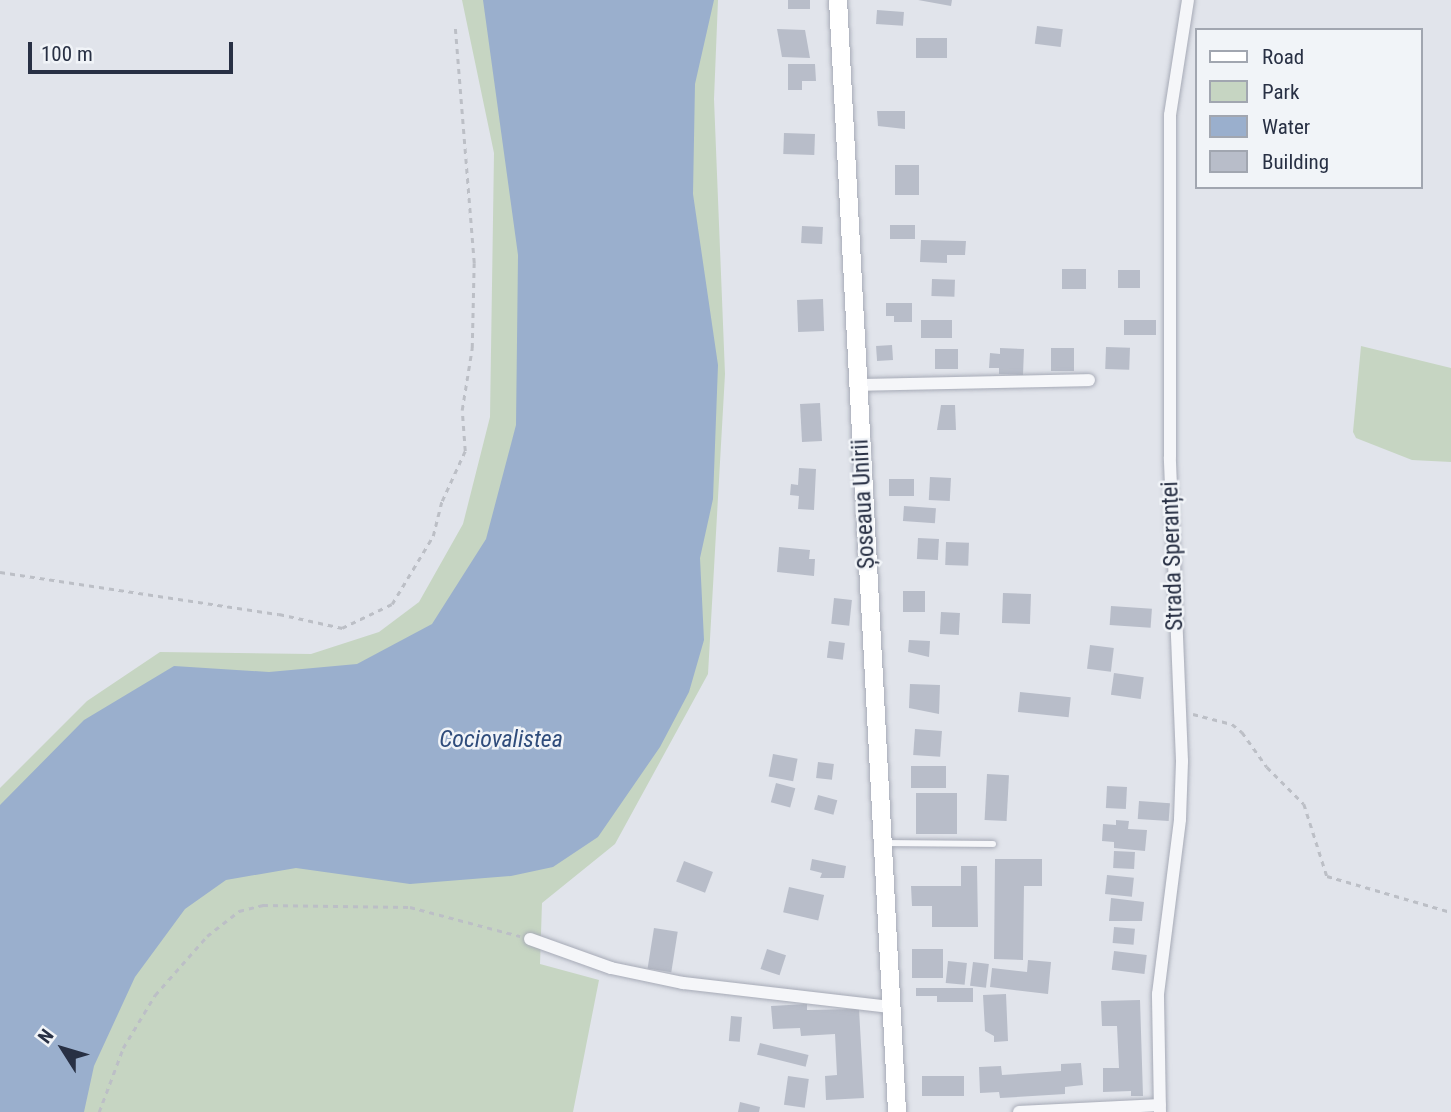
<!DOCTYPE html>
<meta charset="utf-8">
<style>
body{margin:0}
#map{position:relative;width:1451px;height:1112px;overflow:hidden;background:#e1e4eb;font-family:"Roboto Condensed",sans-serif}
div>[style]{position:absolute}
.green>*{inset:0;background:#c6d5c2}
.water>*{inset:0;background:#9aafcd}
.building>*{inset:0;background:#b8bdc9;transform-origin:0 0}
.path>*{height:2.5px;margin-top:-1.25px;transform-origin:0;background:repeating-linear-gradient(90deg,#bcbfc6 0 5px,transparent 0 10px)}
.roads{filter:drop-shadow(0 0 2px #a6aab6) drop-shadow(0 0 2px #a6aab6)}
.lane>*{height:6px;margin:-3px;padding:0 3px;transform-origin:3px;border-radius:3px;background:#f5f6f9}
.street>*{height:12px;margin:-6px;padding:0 6px;transform-origin:6px;border-radius:6px;background:#f5f6f9}
.secondary>*{height:18px;margin:-9px;padding:0 9px;transform-origin:9px;border-radius:9px;background:#fff}
span{translate:-50% -50%;white-space:nowrap;text-align:center;line-height:1.15;-webkit-text-stroke:5px #f1f4f8;paint-order:stroke}
.street-label{font-size:23px;color:#283044}
.water-label{font-size:24px;color:#2f4c7b;font-style:italic}
.legend{position:absolute;left:1195px;top:28px;width:228px;height:161px;box-sizing:border-box;background:#f1f4f8;border:2px solid #a1a6b0;margin:0;padding:9px 12px;list-style:none;font-size:21px;color:#283044}
.legend li{display:flex;align-items:center;gap:14px;height:35px}
.legend b{width:35px;border:2px solid #a1a6b0}
.north{position:absolute;left:28px;top:1014px;width:70px;height:70px;-webkit-text-stroke:5px #f1f4f8;paint-order:stroke;rotate:307deg;font-size:19px;font-weight:700;line-height:28px;text-align:center;color:#283044}
.north::after{content:'';display:block;margin:auto;width:24px;height:32px;background:#283044;clip-path:polygon(50% 0,100% 100%,50% 72%,0 100%)}
.scale{position:absolute;left:28px;top:42px;width:205px;height:32px;box-sizing:border-box;border:4px solid #283044;border-top:0;padding-left:9px;font-size:21px;line-height:24px;white-space:nowrap;color:#283044;-webkit-text-stroke:5px #f1f4f8;paint-order:stroke}
</style>
<div id="map">
<div class="green">
<div style="clip-path:polygon(462px 0,718px 0,714px 99px,725px 374px,708px 674px,615px 844px,542px 903px,540px 964px,599px 980px,573px 1112px,0 1112px,0 788px,87px 701px,160px 652px,311px 654px,379px 632px,419px 602px,463px 524px,490px 417px,494px 153px)"></div>
<div style="clip-path:polygon(1361px 346px,1451px 368px,1451px 462px,1412px 460px,1356px 438px,1353px 432px)"></div>
</div>
<div class="water">
<div style="clip-path:polygon(483px 0,714px 0,695px 84px,693px 194px,718px 365px,713px 499px,700px 558px,704px 640px,689px 692px,660px 747px,598px 837px,553px 867px,511px 876px,410px 884px,296px 868px,226px 880px,185px 909px,135px 977px,94px 1066px,84px 1112px,0 1112px,0 805px,84px 720px,174px 666px,269px 672px,357px 664px,432px 624px,486px 539px,516px 425px,518px 255px)"></div>
</div>
<div class="building">
<div style="left:788px;top:0;width:22px;height:9px"></div>
<div style="clip-path:polygon(918px 0,952px 0,951px 6px)"></div>
<div style="left:877px;top:10px;width:27px;height:14px;rotate:4deg"></div>
<div style="left:1037px;top:26px;width:26px;height:18px;rotate:7deg"></div>
<div style="clip-path:polygon(777px 29px,805px 30px,810px 58px,782px 57px)"></div>
<div style="left:916px;top:38px;width:31px;height:20px"></div>
<div style="clip-path:polygon(788px 64px,815px 64px,816px 81px,802px 81px,802px 90px,788px 90px)"></div>
<div style="clip-path:polygon(877px 111px,905px 111px,905px 129px,878px 126px)"></div>
<div style="left:784px;top:133px;width:31px;height:21px;rotate:2deg"></div>
<div style="left:895px;top:165px;width:24px;height:30px"></div>
<div style="left:890px;top:225px;width:25px;height:14px"></div>
<div style="left:802px;top:226px;width:21px;height:17px;rotate:3deg"></div>
<div style="clip-path:polygon(921px 240px,966px 241px,965px 255px,947px 255px,947px 263px,920px 262px)"></div>
<div style="left:1062px;top:269px;width:24px;height:20px"></div>
<div style="left:1118px;top:270px;width:22px;height:18px"></div>
<div style="left:932px;top:279px;width:23px;height:17px;rotate:2deg"></div>
<div style="left:823px;top:299px;width:32px;height:26px;rotate:88deg"></div>
<div style="clip-path:polygon(886px 303px,912px 303px,912px 322px,894px 322px,894px 316px,886px 316px)"></div>
<div style="left:952px;top:320px;width:18px;height:31px;rotate:90deg"></div>
<div style="left:1156px;top:320px;width:15px;height:32px;rotate:90deg"></div>
<div style="left:892px;top:345px;width:15px;height:16px;rotate:86deg"></div>
<div style="left:1106px;top:347px;width:24px;height:22px;rotate:2deg"></div>
<div style="clip-path:polygon(1000px 348px,1024px 349px,1023px 375px,999px 374px,999px 368px,989px 368px,990px 353px,1000px 354px)"></div>
<div style="left:1051px;top:348px;width:23px;height:23px"></div>
<div style="left:935px;top:349px;width:23px;height:20px"></div>
<div style="left:820px;top:403px;width:38px;height:20px;rotate:87deg"></div>
<div style="clip-path:polygon(941px 405px,955px 405px,956px 430px,937px 430px)"></div>
<div style="clip-path:polygon(799px 468px,816px 469px,814px 510px,798px 509px,799px 496px,790px 495px,791px 484px,798px 485px)"></div>
<div style="left:930px;top:477px;width:21px;height:23px;rotate:3deg"></div>
<div style="left:914px;top:479px;width:17px;height:25px;rotate:90deg"></div>
<div style="left:904px;top:506px;width:32px;height:15px;rotate:4deg"></div>
<div style="left:918px;top:538px;width:21px;height:21px;rotate:3deg"></div>
<div style="left:946px;top:542px;width:23px;height:23px;rotate:2deg"></div>
<div style="clip-path:polygon(779px 547px,810px 550px,809px 559px,815px 559px,814px 576px,777px 572px)"></div>
<div style="left:903px;top:591px;width:22px;height:21px"></div>
<div style="left:1003px;top:593px;width:28px;height:30px;rotate:2deg"></div>
<div style="left:834px;top:598px;width:18px;height:26px;rotate:6deg"></div>
<div style="left:1111px;top:606px;width:41px;height:19px;rotate:4deg"></div>
<div style="left:941px;top:612px;width:19px;height:22px;rotate:3deg"></div>
<div style="clip-path:polygon(909px 640px,930px 641px,929px 657px,908px 652px)"></div>
<div style="left:829px;top:641px;width:16px;height:17px;rotate:7deg"></div>
<div style="left:1090px;top:645px;width:24px;height:24px;rotate:7deg"></div>
<div style="left:1114px;top:673px;width:30px;height:22px;rotate:8deg"></div>
<div style="clip-path:polygon(910px 684px,940px 685px,939px 714px,909px 708px)"></div>
<div style="left:1020px;top:692px;width:51px;height:20px;rotate:6deg"></div>
<div style="left:915px;top:729px;width:27px;height:26px;rotate:4deg"></div>
<div style="left:773px;top:754px;width:25px;height:23px;rotate:11deg"></div>
<div style="left:818px;top:762px;width:16px;height:16px;rotate:7deg"></div>
<div style="left:911px;top:766px;width:35px;height:22px"></div>
<div style="left:987px;top:774px;width:22px;height:46px;rotate:3deg"></div>
<div style="left:776px;top:783px;width:20px;height:20px;rotate:15deg"></div>
<div style="left:1107px;top:786px;width:20px;height:22px;rotate:3deg"></div>
<div style="left:916px;top:793px;width:41px;height:41px"></div>
<div style="left:818px;top:795px;width:20px;height:15px;rotate:15deg"></div>
<div style="left:1139px;top:801px;width:31px;height:18px;rotate:4deg"></div>
<div style="clip-path:polygon(1116px 820px,1129px 821px,1128px 829px,1147px 830px,1145px 851px,1114px 848px,1114px 842px,1102px 841px,1103px 824px,1116px 825px)"></div>
<div style="left:1114px;top:851px;width:21px;height:17px;rotate:3deg"></div>
<div style="clip-path:polygon(812px 859px,846px 866px,844px 878px,820px 878px,822px 873px,810px 870px)"></div>
<div style="clip-path:polygon(995px 859px,1042px 859px,1042px 886px,1024px 886px,1023px 960px,994px 959px)"></div>
<div style="left:684px;top:861px;width:31px;height:22px;rotate:21deg"></div>
<div style="clip-path:polygon(961px 866px,977px 866px,978px 927px,932px 927px,932px 906px,912px 906px,911px 886px,961px 886px)"></div>
<div style="left:1107px;top:875px;width:27px;height:19px;rotate:6deg"></div>
<div style="left:789px;top:887px;width:36px;height:26px;rotate:13deg"></div>
<div style="clip-path:polygon(1111px 898px,1144px 902px,1142px 921px,1109px 921px)"></div>
<div style="left:1114px;top:927px;width:21px;height:16px;rotate:5deg"></div>
<div style="left:654px;top:928px;width:24px;height:41px;rotate:9deg"></div>
<div style="left:767px;top:949px;width:20px;height:21px;rotate:18deg"></div>
<div style="left:943px;top:949px;width:29px;height:31px;rotate:90deg"></div>
<div style="left:1114px;top:951px;width:33px;height:19px;rotate:7deg"></div>
<div style="clip-path:polygon(1028px 960px,1051px 962px,1048px 994px,990px 987px,992px 968px,1027px 972px)"></div>
<div style="left:948px;top:961px;width:19px;height:22px;rotate:6deg"></div>
<div style="left:973px;top:962px;width:16px;height:24px;rotate:7deg"></div>
<div style="clip-path:polygon(916px 988px,973px 988px,973px 1002px,937px 1002px,937px 996px,916px 996px)"></div>
<div style="clip-path:polygon(1006px 994px,1008px 1041px,994px 1042px,994px 1036px,985px 1031px,983px 995px)"></div>
<div style="clip-path:polygon(1140px 1000px,1143px 1096px,1131px 1096px,1131px 1091px,1103px 1092px,1103px 1068px,1119px 1068px,1117px 1026px,1102px 1026px,1101px 1001px)"></div>
<div style="clip-path:polygon(807px 1004px,807px 1010px,859px 1009px,864px 1098px,826px 1100px,825px 1076px,837px 1075px,835px 1034px,801px 1036px,800px 1028px,773px 1029px,771px 1006px)"></div>
<div style="left:731px;top:1016px;width:11px;height:25px;rotate:5deg"></div>
<div style="left:760px;top:1043px;width:50px;height:12px;rotate:14deg"></div>
<div style="clip-path:polygon(1081px 1063px,1083px 1085px,1065px 1087px,1065px 1094px,1000px 1098px,999px 1092px,980px 1093px,979px 1067px,1001px 1066px,1002px 1075px,1061px 1071px,1061px 1064px)"></div>
<div style="left:788px;top:1076px;width:21px;height:29px;rotate:8deg"></div>
<div style="left:964px;top:1076px;width:20px;height:42px;rotate:90deg"></div>
<div style="clip-path:polygon(740px 1102px,760px 1107px,759px 1112px,738px 1112px)"></div>
</div>
<div class="path">
<div style="left:0;top:572px;width:282px;rotate:8.6deg"></div>
<div style="left:279px;top:614px;width:65px;rotate:12.5deg"></div>
<div style="left:342px;top:628px;width:55px;rotate:-25.6deg"></div>
<div style="left:392px;top:604px;width:79px;rotate:-58.9deg"></div>
<div style="left:433px;top:536px;width:36px;rotate:-76deg"></div>
<div style="left:442px;top:501px;width:55px;rotate:-65.3deg"></div>
<div style="left:465px;top:451px;width:41px;rotate:-94.2deg"></div>
<div style="left:462px;top:410px;width:63px;rotate:-80.8deg"></div>
<div style="left:472px;top:348px;width:85px;rotate:-88.7deg"></div>
<div style="left:474px;top:263px;width:239px;rotate:-94.6deg"></div>
<div style="left:1193px;top:714px;width:40px;rotate:14.4deg"></div>
<div style="left:1232px;top:724px;width:13px;rotate:39deg"></div>
<div style="left:1242px;top:732px;width:43px;rotate:54.5deg"></div>
<div style="left:1267px;top:767px;width:52px;rotate:45deg"></div>
<div style="left:1304px;top:804px;width:76px;rotate:72.3deg"></div>
<div style="left:1327px;top:876px;width:129px;rotate:16.2deg"></div>
<div style="left:99px;top:1112px;width:68px;rotate:-69.4deg"></div>
<div style="left:123px;top:1048px;width:62px;rotate:-58.9deg"></div>
<div style="left:155px;top:995px;width:79px;rotate:-48.6deg"></div>
<div style="left:207px;top:936px;width:41px;rotate:-38deg"></div>
<div style="left:239px;top:911px;width:25px;rotate:-14deg"></div>
<div style="left:263px;top:905px;width:147px;rotate:0.8deg"></div>
<div style="left:410px;top:907px;width:114px;rotate:14.8deg"></div>
</div>
<div class="roads">
<div class="lane">
<div style="left:886px;top:843px;width:107px;rotate:0.5deg"></div>
</div>
<div class="street">
<div style="left:857px;top:385px;width:232px;rotate:-1.2deg"></div>
<div style="left:530px;top:939px;width:86px;rotate:19.7deg"></div>
<div style="left:611px;top:968px;width:74px;rotate:11.8deg"></div>
<div style="left:683px;top:983px;width:209px;rotate:6.6deg"></div>
<div style="left:1019px;top:1112px;width:141px;rotate:-2.8deg"></div>
<div style="left:1160px;top:1112px;width:118px;rotate:-91deg"></div>
<div style="left:1158px;top:994px;width:176px;rotate:-82.8deg"></div>
<div style="left:1180px;top:819px;width:58px;rotate:-88deg"></div>
<div style="left:1182px;top:761px;width:304px;rotate:-92.3deg"></div>
<div style="left:1170px;top:457px;width:342px;rotate:-90deg"></div>
<div style="left:1170px;top:115px;width:116px;rotate:-81.1deg"></div>
</div>
<div class="secondary">
<div style="left:838px;top:0;width:1114px;rotate:86.96deg"></div>
</div>
</div>
<div class="street-label">
<span style="left:864px;top:504px;rotate:-93deg">Șoseaua Unirii</span>
<span style="left:1173px;top:556px;rotate:-92deg">Strada Speranței</span>
</div>
<div class="water-label">
<span style="left:501px;top:740px">Cociovalistea</span>
</div>
<ul class="legend">
<li><b style="height:9px;background:#fff"></b>Road</li>
<li><b style="height:19px;background:#c6d5c2"></b>Park</li>
<li><b style="height:19px;background:#9aafcd"></b>Water</li>
<li><b style="height:19px;background:#b8bdc9"></b>Building</li>
</ul>
<div class="north">N</div>
<div class="scale">100 m</div>
</div>
